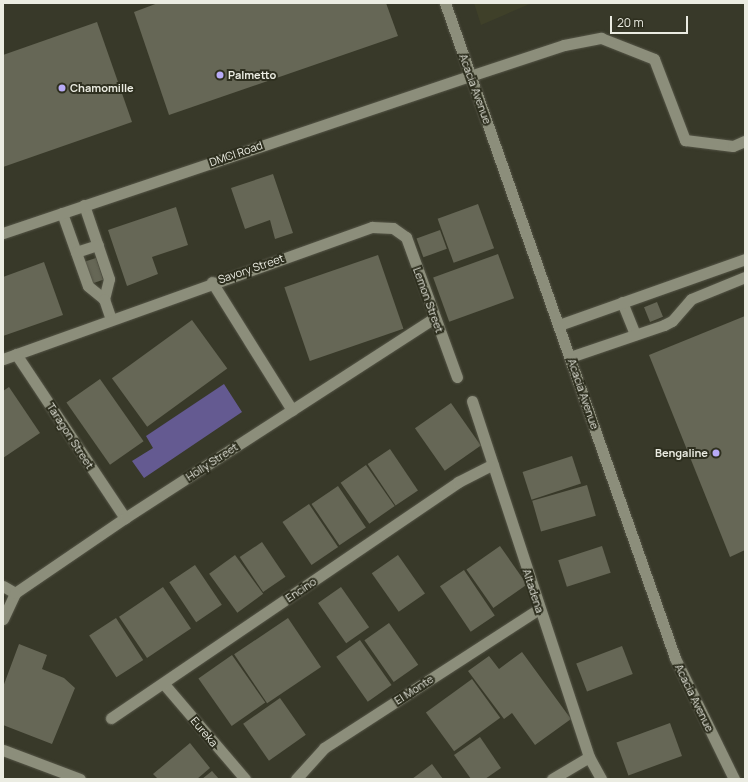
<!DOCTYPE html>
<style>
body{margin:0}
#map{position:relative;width:748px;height:782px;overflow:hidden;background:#383929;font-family:Manrope,sans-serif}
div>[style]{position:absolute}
.built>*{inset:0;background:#3f4029}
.water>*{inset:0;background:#645a91}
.building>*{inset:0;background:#666756;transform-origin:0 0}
.roads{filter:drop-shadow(0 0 1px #555547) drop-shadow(0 0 1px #555547)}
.service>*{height:11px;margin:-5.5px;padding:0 5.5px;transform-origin:5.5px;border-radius:5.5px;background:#8c8e7b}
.minor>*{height:11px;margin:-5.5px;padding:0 5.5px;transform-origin:5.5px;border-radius:5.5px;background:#8c8e7b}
.tertiary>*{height:11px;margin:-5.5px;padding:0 5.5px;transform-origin:5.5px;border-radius:5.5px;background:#8c8e7b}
.dots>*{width:11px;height:11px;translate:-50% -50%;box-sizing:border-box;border:2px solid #2e2f1f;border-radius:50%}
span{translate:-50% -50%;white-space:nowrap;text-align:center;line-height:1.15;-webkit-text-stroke:4px #2e2f1f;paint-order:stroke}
.poi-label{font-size:11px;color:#ebece2;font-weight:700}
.left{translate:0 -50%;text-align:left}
.right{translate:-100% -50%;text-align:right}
.street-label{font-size:11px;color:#ebece2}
.frame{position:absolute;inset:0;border:4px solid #ebece2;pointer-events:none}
.scale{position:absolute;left:610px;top:16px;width:78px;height:18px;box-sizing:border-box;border:2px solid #ebece2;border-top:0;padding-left:5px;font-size:12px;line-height:14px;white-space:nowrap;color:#ebece2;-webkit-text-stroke:3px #2e2f1f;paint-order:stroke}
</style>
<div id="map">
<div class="built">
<div style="clip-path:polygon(474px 3px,532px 3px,481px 25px)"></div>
</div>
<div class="water">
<div style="clip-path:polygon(224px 384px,242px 412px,144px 478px,132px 461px,153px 448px,146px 436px)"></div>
</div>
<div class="building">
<div style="clip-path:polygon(158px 3px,386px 3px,398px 36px,169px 115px,134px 12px)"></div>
<div style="clip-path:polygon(97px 22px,132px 122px,3px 167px,3px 55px)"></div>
<div style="clip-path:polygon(273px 174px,293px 233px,275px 239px,270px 220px,245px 229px,231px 188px)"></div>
<div style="left:478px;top:204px;width:47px;height:43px;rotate:70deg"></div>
<div style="clip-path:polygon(176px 207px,188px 245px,152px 257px,158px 274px,127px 286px,108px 230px)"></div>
<div style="left:440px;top:230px;width:20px;height:25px;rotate:70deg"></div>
<div style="left:498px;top:254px;width:47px;height:69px;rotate:70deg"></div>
<div style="left:378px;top:255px;width:78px;height:99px;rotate:71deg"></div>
<div style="left:96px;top:258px;width:23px;height:13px;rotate:72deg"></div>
<div style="clip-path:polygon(44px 262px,63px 315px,3px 336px,3px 277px)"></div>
<div style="left:657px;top:302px;width:16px;height:14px;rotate:68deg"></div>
<div style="clip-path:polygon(745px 316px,745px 550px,730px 557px,649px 355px)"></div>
<div style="left:192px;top:320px;width:60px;height:99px;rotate:54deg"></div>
<div style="left:100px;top:379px;width:76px;height:41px;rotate:55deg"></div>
<div style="clip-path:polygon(9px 387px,40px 433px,3px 458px,3px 391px)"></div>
<div style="left:451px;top:403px;width:52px;height:44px;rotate:55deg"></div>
<div style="left:390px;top:449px;width:50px;height:27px;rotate:56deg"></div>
<div style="left:572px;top:456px;width:29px;height:52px;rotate:72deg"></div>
<div style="left:366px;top:465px;width:50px;height:31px;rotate:55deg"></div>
<div style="left:587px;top:485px;width:32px;height:57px;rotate:74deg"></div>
<div style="left:338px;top:486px;width:50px;height:32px;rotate:56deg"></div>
<div style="left:309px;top:504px;width:52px;height:32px;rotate:56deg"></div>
<div style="left:262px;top:542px;width:42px;height:27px;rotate:56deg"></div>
<div style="left:500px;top:546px;width:47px;height:41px;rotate:55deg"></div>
<div style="left:602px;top:546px;width:28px;height:46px;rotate:72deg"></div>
<div style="left:235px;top:555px;width:48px;height:32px;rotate:54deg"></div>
<div style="left:398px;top:555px;width:47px;height:32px;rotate:55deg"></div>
<div style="left:195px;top:565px;width:48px;height:31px;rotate:56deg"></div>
<div style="left:464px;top:570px;width:55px;height:29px;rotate:56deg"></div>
<div style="left:163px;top:587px;width:50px;height:53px;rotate:56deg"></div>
<div style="left:341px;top:587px;width:49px;height:28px;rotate:55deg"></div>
<div style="left:116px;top:618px;width:50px;height:32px;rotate:57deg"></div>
<div style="left:288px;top:618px;width:59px;height:65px;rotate:56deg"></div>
<div style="left:389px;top:623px;width:51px;height:30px;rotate:55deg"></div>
<div style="left:360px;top:640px;width:55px;height:29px;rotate:55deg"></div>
<div style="clip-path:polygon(19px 644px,47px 655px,42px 669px,64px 678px,75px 688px,52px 744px,3px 725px,3px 687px)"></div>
<div style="left:622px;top:646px;width:30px;height:49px;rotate:69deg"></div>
<div style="clip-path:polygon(522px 652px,571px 719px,535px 745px,512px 713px,504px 719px,468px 671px,489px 656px,499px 669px)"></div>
<div style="left:232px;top:655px;width:58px;height:41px;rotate:55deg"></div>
<div style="left:472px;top:679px;width:48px;height:57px;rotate:54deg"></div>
<div style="left:280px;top:698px;width:45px;height:45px;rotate:55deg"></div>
<div style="left:670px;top:723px;width:35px;height:57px;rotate:70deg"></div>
<div style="clip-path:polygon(480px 737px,501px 768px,485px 779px,471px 779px,454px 755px)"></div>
<div style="clip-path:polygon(190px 743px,210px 768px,197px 779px,158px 779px,153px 774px)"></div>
<div style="clip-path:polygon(432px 764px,443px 779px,412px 779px)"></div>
<div style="clip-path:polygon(212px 771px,219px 779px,202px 779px)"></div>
</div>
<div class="roads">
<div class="service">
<div style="left:470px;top:76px;width:99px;rotate:-18.3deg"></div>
<div style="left:564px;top:45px;width:38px;rotate:-11deg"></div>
<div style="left:601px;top:38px;width:57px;rotate:21.6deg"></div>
<div style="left:654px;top:59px;width:87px;rotate:69.1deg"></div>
<div style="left:685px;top:140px;width:48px;rotate:7.1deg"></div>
<div style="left:733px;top:146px;width:13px;rotate:-23deg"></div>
<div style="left:622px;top:302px;width:35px;rotate:68deg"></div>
<div style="left:559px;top:325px;width:197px;rotate:-19.5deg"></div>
<div style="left:570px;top:357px;width:99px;rotate:-18.8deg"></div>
<div style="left:664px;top:325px;width:9px;rotate:-27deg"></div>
<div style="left:672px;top:321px;width:29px;rotate:-49deg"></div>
<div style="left:691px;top:299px;width:58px;rotate:-22.2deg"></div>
</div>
<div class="minor">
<div style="left:84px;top:205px;width:78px;rotate:71.3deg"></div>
<div style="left:109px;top:279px;width:21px;rotate:104deg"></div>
<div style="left:62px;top:213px;width:77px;rotate:70.4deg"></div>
<div style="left:88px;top:286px;width:21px;rotate:39deg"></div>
<div style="left:104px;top:299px;width:21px;rotate:71deg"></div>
<div style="left:3px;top:233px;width:493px;rotate:-18.6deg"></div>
<div style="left:76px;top:252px;width:23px;rotate:-18deg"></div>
<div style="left:212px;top:282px;width:151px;rotate:58deg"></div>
<div style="left:16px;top:354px;width:197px;rotate:56.4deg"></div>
<div style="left:3px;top:359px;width:392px;rotate:-19.7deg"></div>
<div style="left:372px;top:227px;width:21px;rotate:3deg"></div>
<div style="left:393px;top:228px;width:16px;rotate:35deg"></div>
<div style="left:406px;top:237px;width:149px;rotate:70deg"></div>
<div style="left:472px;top:401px;width:375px;rotate:71.8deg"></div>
<div style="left:589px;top:757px;width:25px;rotate:61deg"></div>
<div style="left:3px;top:586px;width:14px;rotate:30deg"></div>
<div style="left:3px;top:619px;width:29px;rotate:-65deg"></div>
<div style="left:15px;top:593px;width:133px;rotate:-34.3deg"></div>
<div style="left:125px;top:518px;width:368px;rotate:-32.9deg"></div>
<div style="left:164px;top:684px;width:125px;rotate:49.5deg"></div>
<div style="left:111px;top:718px;width:420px;rotate:-34.2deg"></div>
<div style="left:458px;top:482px;width:39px;rotate:-27deg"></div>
<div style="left:3px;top:750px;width:82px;rotate:20.6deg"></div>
<div style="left:296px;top:779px;width:42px;rotate:-47.9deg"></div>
<div style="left:324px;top:748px;width:256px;rotate:-32.9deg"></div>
<div style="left:552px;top:779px;width:43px;rotate:-30.7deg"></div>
</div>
<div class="tertiary">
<div style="left:445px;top:3px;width:694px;rotate:70.65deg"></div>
<div style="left:675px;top:658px;width:135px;rotate:64deg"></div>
</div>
</div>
<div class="dots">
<div style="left:220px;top:75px;background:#b8abf7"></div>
<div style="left:62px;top:88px;background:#b8abf7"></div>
<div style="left:716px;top:453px;background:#b8abf7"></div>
</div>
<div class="poi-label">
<span class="left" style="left:228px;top:75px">Palmetto</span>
<span class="left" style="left:70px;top:88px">Chamomille</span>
<span class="right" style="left:708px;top:453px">Bengaline</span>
</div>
<div class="street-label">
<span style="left:475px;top:89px;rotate:70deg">Acacia Avenue</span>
<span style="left:236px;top:154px;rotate:-19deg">DMCI Road</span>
<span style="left:251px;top:269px;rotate:-19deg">Savory Street</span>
<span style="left:428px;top:300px;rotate:70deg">Lemon Street</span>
<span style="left:583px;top:394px;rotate:71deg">Acacia Avenue</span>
<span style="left:70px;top:436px;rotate:57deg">Taragon Street</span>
<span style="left:212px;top:462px;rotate:-33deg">Holly Street</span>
<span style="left:301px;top:590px;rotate:-34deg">Encino</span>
<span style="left:533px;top:591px;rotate:72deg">Altadena</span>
<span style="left:414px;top:690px;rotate:-33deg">El Monte</span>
<span style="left:694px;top:698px;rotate:64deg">Acacia Avenue</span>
<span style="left:204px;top:732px;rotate:50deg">Eureka</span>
</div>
<div class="frame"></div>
<div class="scale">20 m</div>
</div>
